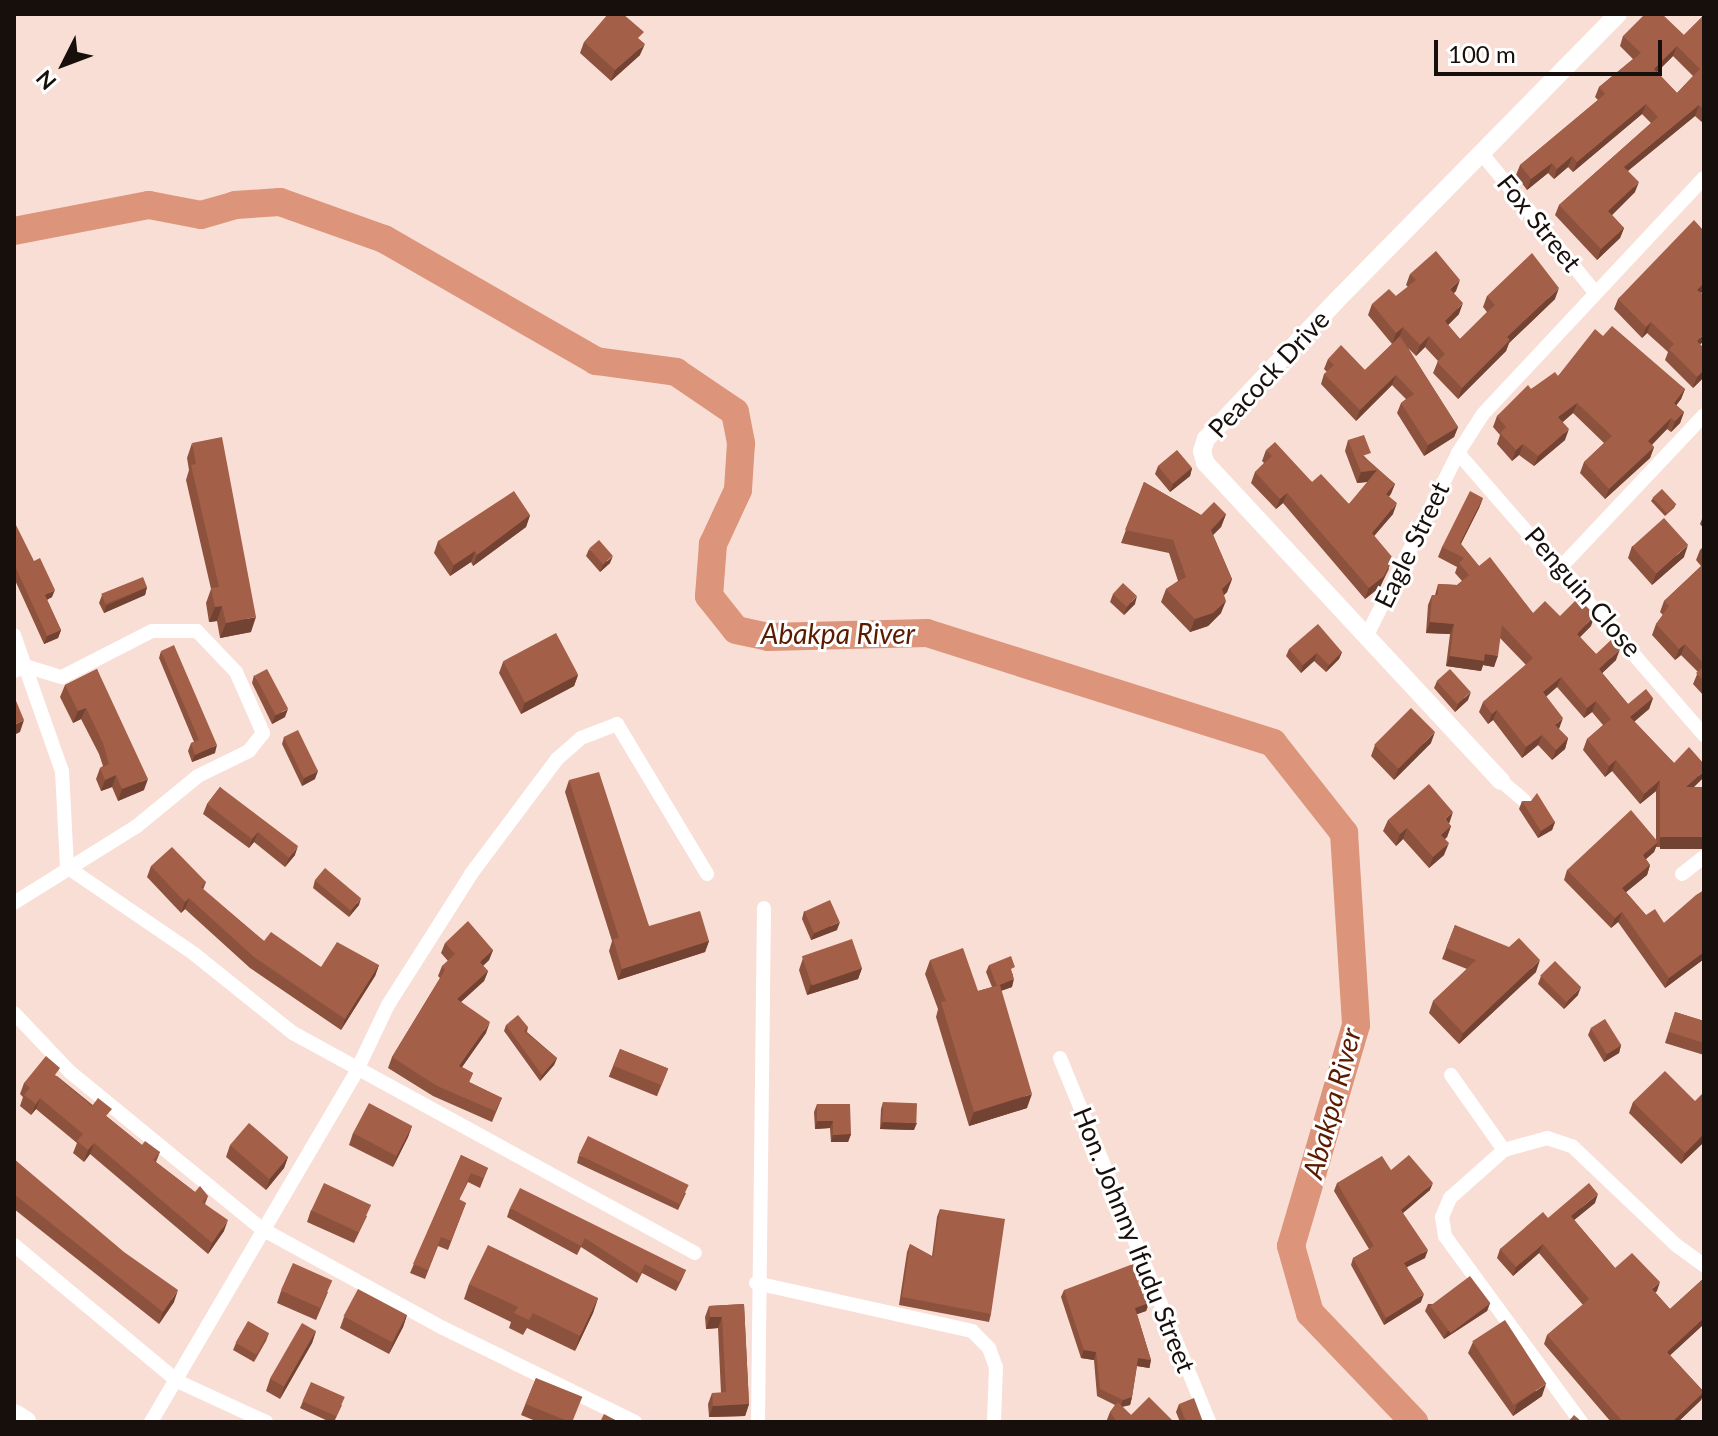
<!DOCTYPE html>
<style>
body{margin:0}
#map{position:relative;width:1718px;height:1436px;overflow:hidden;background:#f9ded5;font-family:Lato,sans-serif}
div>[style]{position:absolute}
.river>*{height:28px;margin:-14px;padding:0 14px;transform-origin:14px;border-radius:14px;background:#dc947a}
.minor>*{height:14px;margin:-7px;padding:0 7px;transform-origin:7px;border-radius:7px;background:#fff}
.tertiary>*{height:18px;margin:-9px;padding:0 9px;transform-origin:9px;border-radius:9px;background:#fff}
.trunk>*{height:24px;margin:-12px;padding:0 12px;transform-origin:12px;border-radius:12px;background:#fff}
.wall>*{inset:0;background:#8c523d;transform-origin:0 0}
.shaded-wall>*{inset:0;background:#724232;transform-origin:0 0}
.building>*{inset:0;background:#a35f47;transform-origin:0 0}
span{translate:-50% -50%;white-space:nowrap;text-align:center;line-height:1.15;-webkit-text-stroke:6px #fff;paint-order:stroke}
.street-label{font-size:26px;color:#170f0c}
.water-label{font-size:28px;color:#5b1b00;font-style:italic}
.frame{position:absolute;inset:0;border:16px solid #170f0c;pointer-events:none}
.north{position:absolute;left:24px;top:24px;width:80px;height:80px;-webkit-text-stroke:6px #fff;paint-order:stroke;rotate:228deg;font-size:22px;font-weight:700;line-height:32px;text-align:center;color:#170f0c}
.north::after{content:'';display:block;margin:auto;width:28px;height:36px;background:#170f0c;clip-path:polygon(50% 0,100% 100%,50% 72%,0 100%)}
.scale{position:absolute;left:1434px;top:40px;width:228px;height:36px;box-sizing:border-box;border:4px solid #170f0c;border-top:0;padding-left:10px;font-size:24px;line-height:28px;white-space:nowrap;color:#170f0c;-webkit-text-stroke:6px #fff;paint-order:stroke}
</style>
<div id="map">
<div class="river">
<div style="left:14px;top:231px;width:137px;rotate:-10.9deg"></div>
<div style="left:149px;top:205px;width:53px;rotate:10.9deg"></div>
<div style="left:201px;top:215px;width:35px;rotate:-16deg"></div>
<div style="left:235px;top:205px;width:45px;rotate:-3.8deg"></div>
<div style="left:280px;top:202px;width:110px;rotate:19.6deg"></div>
<div style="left:384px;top:239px;width:245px;rotate:29.9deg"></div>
<div style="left:596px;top:361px;width:81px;rotate:7.8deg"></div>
<div style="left:676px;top:372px;width:71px;rotate:34.1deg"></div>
<div style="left:735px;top:412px;width:32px;rotate:79deg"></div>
<div style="left:741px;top:443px;width:47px;rotate:93.7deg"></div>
<div style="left:738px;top:490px;width:60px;rotate:114.8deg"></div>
<div style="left:713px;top:544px;width:52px;rotate:94.4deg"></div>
<div style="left:709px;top:596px;width:43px;rotate:51.5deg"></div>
<div style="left:736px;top:630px;width:33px;rotate:12deg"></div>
<div style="left:768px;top:637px;width:159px;rotate:-1.4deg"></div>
<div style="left:927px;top:633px;width:363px;rotate:17.6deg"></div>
<div style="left:1273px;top:743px;width:115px;rotate:51.7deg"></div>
<div style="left:1344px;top:833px;width:192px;rotate:86.4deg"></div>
<div style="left:1356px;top:1025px;width:230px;rotate:106.4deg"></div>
<div style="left:1291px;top:1246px;width:70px;rotate:74.2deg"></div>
<div style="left:1310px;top:1313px;width:151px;rotate:46.3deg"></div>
</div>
<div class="minor">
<div style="left:1483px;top:155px;width:176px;rotate:50.8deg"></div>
<div style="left:1458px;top:453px;width:374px;rotate:48.9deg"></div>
<div style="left:1560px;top:568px;width:210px;rotate:-46.7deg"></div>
<div style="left:14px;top:635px;width:144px;rotate:70.6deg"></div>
<div style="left:62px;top:771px;width:96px;rotate:87deg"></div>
<div style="left:1366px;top:637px;width:206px;rotate:-63.4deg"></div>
<div style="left:1458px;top:453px;width:46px;rotate:-57.3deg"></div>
<div style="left:1483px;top:414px;width:323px;rotate:-46.9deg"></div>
<div style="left:14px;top:671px;width:12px;rotate:-24deg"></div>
<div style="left:25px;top:666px;width:39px;rotate:17deg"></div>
<div style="left:62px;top:677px;width:101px;rotate:-27.1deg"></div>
<div style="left:152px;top:631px;width:45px"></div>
<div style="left:197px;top:631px;width:57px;rotate:46.4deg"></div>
<div style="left:236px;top:672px;width:67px;rotate:66.1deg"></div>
<div style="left:263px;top:733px;width:23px;rotate:128deg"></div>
<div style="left:249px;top:751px;width:57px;rotate:153.9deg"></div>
<div style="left:198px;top:776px;width:79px;rotate:140.7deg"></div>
<div style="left:137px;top:826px;width:145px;rotate:148deg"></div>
<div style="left:1501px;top:781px;width:30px;rotate:40deg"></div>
<div style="left:67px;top:867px;width:153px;rotate:34.3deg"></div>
<div style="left:193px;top:953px;width:128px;rotate:38.7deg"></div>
<div style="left:293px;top:1033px;width:458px;rotate:28.7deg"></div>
<div style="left:1682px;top:874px;width:28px;rotate:-38deg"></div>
<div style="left:14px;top:1013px;width:81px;rotate:46.5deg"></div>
<div style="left:70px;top:1072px;width:248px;rotate:39.3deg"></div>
<div style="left:262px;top:1229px;width:206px;rotate:28.7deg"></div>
<div style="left:443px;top:1328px;width:214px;rotate:26.1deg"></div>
<div style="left:1060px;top:1058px;width:393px;rotate:67.7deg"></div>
<div style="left:1451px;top:1075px;width:92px;rotate:54.8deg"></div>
<div style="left:14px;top:1245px;width:212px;rotate:39.8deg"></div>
<div style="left:177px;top:1381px;width:98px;rotate:24.7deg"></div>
<div style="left:756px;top:1283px;width:221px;rotate:12.5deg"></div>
<div style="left:972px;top:1331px;width:24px;rotate:45deg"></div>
<div style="left:989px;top:1348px;width:20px;rotate:70deg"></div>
<div style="left:996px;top:1367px;width:55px;rotate:92.1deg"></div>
<div style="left:151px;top:1422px;width:406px;rotate:-59.6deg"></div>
<div style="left:356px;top:1072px;width:74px;rotate:-64.5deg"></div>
<div style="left:388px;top:1005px;width:155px;rotate:-57.6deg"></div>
<div style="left:471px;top:874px;width:144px;rotate:-53.2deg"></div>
<div style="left:557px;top:759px;width:32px;rotate:-41deg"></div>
<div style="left:581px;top:738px;width:39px;rotate:-21deg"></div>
<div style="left:617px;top:724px;width:175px;rotate:59deg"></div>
<div style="left:758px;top:1422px;width:514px;rotate:-89.33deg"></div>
<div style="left:1581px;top:1422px;width:230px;rotate:-126.2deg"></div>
<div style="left:1445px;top:1236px;width:19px;rotate:-99deg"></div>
<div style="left:1442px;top:1217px;width:21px;rotate:-67deg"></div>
<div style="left:1450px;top:1198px;width:72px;rotate:-41.6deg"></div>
<div style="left:1504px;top:1150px;width:45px;rotate:-15.6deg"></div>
<div style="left:1547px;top:1138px;width:26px;rotate:18deg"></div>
<div style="left:1572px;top:1146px;width:144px;rotate:43.6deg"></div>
<div style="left:1676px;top:1245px;width:34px;rotate:36deg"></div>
</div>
<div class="tertiary">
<div style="left:1501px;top:781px;width:435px;rotate:-132.9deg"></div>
<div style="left:1205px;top:462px;width:11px;rotate:-105deg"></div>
<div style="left:1202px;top:451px;width:13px;rotate:-72deg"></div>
<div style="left:1206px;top:439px;width:190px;rotate:-46.7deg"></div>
<div style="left:1336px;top:301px;width:402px;rotate:-45.5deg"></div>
</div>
<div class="trunk">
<div style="left:14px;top:1416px;width:12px;rotate:31deg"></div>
</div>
<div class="wall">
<div style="clip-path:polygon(evenodd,1704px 15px,1704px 124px,1695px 116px,1628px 171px,1635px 192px,1612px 215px,1624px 228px,1620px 238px,1597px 260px,1555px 215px,1559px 205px,1651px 123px,1642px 114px,1573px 172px,1568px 167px,1554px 179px,1548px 173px,1527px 190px,1516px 175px,1520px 165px,1598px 100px,1595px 97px,1599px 87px,1633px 59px,1620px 46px,1623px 36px,1684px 35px,1704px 15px,1673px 56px,1693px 76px,1677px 93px,1657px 72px,1673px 56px)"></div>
<div style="clip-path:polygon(640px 40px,640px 55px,611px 81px,580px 53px,584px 42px)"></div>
<div style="clip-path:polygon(1704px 231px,1704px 290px,1701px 293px,1700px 344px,1704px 377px,1693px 388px,1665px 360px,1668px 352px,1647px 333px,1642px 338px,1614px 309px,1618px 299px)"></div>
<div style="clip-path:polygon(1410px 274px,1456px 291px,1454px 293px,1459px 314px,1448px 325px,1460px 339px,1487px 312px,1483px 307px,1487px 296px,1555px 299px,1509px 343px,1506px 351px,1458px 399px,1433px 373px,1438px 361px,1425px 347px,1416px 356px,1408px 348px,1458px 427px,1454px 437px,1424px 456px,1397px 413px,1401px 403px,1406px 399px,1392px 385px,1356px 421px,1321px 384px,1324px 374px,1327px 372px,1324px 369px,1328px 359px,1365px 370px,1392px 344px,1368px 315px,1372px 304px,1396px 296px,1408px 287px,1406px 285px)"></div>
<div style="clip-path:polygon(1603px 336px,1685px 389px,1681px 399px,1676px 405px,1684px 412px,1680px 423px,1671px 432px,1667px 429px,1652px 445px,1654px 447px,1650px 458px,1605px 499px,1580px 473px,1584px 462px,1604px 443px,1573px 413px,1563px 422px,1565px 440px,1534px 466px,1519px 455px,1512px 461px,1497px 444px,1500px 435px,1493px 427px,1497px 416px,1531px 389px,1558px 376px)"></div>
<div style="clip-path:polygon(1348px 440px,1368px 460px,1395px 484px,1389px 496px,1393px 514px,1374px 536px,1389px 569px,1380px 587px,1365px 599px,1283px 503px,1276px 509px,1251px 483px,1255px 472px,1264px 463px,1262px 461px,1266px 450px,1312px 482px,1349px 504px,1368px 482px,1357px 483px,1345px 451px)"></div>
<div style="clip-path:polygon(192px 443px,251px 632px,220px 638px,217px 621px,209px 622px,206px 603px,211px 589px,186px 480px,189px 470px,187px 458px)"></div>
<div style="clip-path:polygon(1158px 466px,1192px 468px,1190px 476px,1170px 492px,1155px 474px)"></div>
<div style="clip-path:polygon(1144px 482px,1201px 515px,1226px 514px,1221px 527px,1213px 535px,1232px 579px,1227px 592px,1224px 595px,1221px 613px,1208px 626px,1190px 632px,1161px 602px,1166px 589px,1178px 581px,1169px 553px,1121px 543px)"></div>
<div style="clip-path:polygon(1483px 498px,1479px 508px,1461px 544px,1479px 566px,1533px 613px,1560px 616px,1591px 626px,1580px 637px,1596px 654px,1616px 660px,1602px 673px,1628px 704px,1653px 698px,1649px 709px,1634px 721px,1674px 763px,1703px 778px,1694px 787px,1704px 787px,1704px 848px,1656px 847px,1654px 852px,1646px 859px,1650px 865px,1647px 875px,1626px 892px,1646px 915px,1664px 923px,1704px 890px,1704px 959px,1665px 988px,1618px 922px,1611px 928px,1564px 880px,1567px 870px,1656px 840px,1656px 791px,1640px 804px,1612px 771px,1605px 777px,1583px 750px,1587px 739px,1603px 725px,1592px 712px,1584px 718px,1557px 687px,1546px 696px,1559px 729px,1568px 738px,1565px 749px,1552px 760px,1538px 745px,1522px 758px,1493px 720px,1488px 724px,1479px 712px,1483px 702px,1526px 665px,1500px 638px,1494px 667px,1483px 665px,1481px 671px,1446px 666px,1450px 634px,1426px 633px,1428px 605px,1432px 595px,1435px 595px,1438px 584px,1457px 585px,1462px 581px,1455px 573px,1457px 567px,1438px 557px,1442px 547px)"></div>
<div style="clip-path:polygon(1653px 498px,1676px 504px,1674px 508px,1665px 516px,1651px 501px)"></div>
<div style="clip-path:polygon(1704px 514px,1704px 529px,1700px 524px)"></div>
<div style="clip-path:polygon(530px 515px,526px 527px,473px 566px,471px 562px,450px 576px,434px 553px,438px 541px)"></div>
<div style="clip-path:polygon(14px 526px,52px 597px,47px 600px,61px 630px,58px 638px,44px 644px,14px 578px)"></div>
<div style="clip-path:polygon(1632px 546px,1684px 557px,1652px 585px,1628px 558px)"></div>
<div style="clip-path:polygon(1704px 546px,1704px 696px,1693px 684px,1698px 672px,1681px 655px,1675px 660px,1652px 635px,1656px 624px,1663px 615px,1660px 612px,1664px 601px,1701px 566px,1696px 560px,1700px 550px)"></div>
<div style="clip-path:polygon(589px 549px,610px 563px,600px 572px,586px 556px)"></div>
<div style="clip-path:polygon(147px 587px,145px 595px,104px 613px,99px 603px,102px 595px)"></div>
<div style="clip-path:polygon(1113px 594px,1135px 604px,1124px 615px,1110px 602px)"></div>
<div style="clip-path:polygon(1289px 649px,1342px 652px,1339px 659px,1326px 672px,1314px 661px,1301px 673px,1286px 656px)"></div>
<div style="clip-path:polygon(161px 651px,215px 753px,192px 762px,188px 751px,191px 743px,194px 742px,159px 658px)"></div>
<div style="clip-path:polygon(503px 662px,578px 675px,574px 686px,521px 714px,499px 673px)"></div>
<div style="clip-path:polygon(97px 669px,144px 790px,118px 801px,112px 787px,101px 791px,96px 779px,100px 768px,103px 766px,99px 754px,81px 719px,73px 723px,60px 697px,65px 685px)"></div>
<div style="clip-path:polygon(254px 675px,285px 717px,272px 724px,252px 683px)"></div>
<div style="clip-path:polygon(1437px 681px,1468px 700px,1455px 712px,1434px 688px)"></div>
<div style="clip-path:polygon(284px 737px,315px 779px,302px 786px,282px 744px)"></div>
<div style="clip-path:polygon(1431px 743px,1394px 780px,1371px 756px,1375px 745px)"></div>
<div style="clip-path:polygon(569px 780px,649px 926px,709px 941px,705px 952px,618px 980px,609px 951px,612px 941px,565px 792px)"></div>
<div style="clip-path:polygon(220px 787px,295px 855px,285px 867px,254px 842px,249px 848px,203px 814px,207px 804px)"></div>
<div style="clip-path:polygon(1522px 801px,1555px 822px,1552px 830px,1538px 838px,1519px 809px)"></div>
<div style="clip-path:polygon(1388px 820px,1449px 824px,1451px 826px,1447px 837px,1445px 839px,1444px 855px,1429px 868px,1403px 839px,1396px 846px,1383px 831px)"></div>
<div style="clip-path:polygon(151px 866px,206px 882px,203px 890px,264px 941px,321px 967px,379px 965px,375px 976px,341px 1030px,250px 968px,185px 909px,181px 913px,147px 877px)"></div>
<div style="clip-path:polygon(315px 880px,359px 905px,349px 917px,313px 888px)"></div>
<div style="clip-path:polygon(804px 911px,837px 930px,811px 940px,802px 919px)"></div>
<div style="clip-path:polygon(1455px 925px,1536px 972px,1459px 1044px,1429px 1013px,1433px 1001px,1467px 969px,1442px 959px)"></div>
<div style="clip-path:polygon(445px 943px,493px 950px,489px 960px,483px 966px,488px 971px,484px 981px,461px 1002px,486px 1033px,462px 1067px,473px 1073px,469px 1082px,502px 1098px,492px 1122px,433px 1096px,388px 1068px,392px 1057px,440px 978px,438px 976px,442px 966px,448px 961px,441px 953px)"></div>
<div style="clip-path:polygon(803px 958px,862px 968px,858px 979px,807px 995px,799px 970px)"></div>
<div style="clip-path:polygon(930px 960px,978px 991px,992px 987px,986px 972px,989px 965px,1013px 974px,1012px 987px,1001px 991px,1027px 1108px,969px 1126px,936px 1017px,938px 1009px,925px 974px)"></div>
<div style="clip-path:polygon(1541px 976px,1578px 995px,1564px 1009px,1538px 984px)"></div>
<div style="clip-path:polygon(1675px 1012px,1704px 1021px,1704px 1055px,1665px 1043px)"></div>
<div style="clip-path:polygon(506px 1025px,528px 1027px,527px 1032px,557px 1058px,554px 1065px,540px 1081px,504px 1031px)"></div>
<div style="clip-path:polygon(1591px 1028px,1621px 1045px,1619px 1053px,1604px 1062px,1588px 1035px)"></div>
<div style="left:620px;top:1049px;width:52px;height:30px;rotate:22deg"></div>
<div style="clip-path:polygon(57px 1076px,142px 1145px,160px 1152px,156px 1162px,195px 1192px,208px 1196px,205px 1204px,224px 1231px,208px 1254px,90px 1154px,84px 1162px,73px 1153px,77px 1143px,36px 1109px,31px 1115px,20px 1106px,23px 1097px,20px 1094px,24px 1083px)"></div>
<div style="clip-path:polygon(1695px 1101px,1704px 1142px,1681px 1164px,1629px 1113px,1633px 1102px)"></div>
<div style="clip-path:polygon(883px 1102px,914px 1130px,880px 1129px,881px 1109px)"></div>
<div style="clip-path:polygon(817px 1104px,851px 1134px,848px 1142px,831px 1142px,830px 1128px,815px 1129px,814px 1112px)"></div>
<div style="clip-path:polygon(412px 1126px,408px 1137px,393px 1167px,349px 1145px,353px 1133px)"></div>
<div style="clip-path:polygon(230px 1145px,288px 1157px,284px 1168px,266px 1190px,226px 1157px)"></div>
<div style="clip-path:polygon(461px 1155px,488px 1168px,480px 1188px,468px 1182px,459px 1200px,466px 1203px,448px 1250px,438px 1246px,425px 1279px,410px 1273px)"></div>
<div style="clip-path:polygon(579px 1155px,686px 1193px,678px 1210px,577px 1163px)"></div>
<div style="clip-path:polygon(14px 1159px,174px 1302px,159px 1324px,14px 1209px)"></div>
<div style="clip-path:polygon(1391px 1170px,1430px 1190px,1403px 1213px,1425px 1258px,1407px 1267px,1421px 1302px,1384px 1325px,1351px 1265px,1353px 1258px,1369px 1249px,1334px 1191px,1337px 1183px)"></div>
<div style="clip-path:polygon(1595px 1203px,1574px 1220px,1615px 1268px,1657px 1291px,1655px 1292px,1670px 1309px,1704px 1278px,1704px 1324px,1670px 1355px,1704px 1392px,1701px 1400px,1678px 1422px,1611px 1422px,1544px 1344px,1547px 1335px,1583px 1305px,1539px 1253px,1513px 1276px,1497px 1258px,1500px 1249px,1548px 1218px)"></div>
<div style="clip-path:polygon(510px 1208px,686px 1270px,682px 1279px,676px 1291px,642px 1273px,637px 1283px,581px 1247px,577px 1255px,507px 1217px)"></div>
<div style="clip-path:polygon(940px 1209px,991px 1314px,989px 1322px,899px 1305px,907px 1252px,910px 1244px,932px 1256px,937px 1217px)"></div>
<div style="clip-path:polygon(311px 1210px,367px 1216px,354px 1243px,307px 1222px)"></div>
<div style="clip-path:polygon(469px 1284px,598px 1298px,593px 1313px,575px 1351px,527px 1328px,523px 1335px,509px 1328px,511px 1322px,464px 1299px)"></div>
<div style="clip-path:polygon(1064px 1290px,1149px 1303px,1146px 1311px,1137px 1314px,1151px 1360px,1149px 1368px,1137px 1366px,1132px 1397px,1130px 1405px,1122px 1407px,1131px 1415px,1174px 1422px,1106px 1422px,1110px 1412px,1115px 1405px,1097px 1396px,1094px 1360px,1081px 1358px,1061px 1297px)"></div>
<div style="clip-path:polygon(281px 1291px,328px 1292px,316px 1320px,277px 1303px)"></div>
<div style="clip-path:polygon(1490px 1303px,1487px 1311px,1444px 1339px,1425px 1311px,1428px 1304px)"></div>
<div style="clip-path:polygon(744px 1304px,749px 1404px,745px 1416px,709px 1417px,708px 1404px,712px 1393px,721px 1393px,718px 1328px,706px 1329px,705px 1317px,709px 1306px)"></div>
<div style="clip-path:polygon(407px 1315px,403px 1327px,389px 1354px,340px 1328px,344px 1317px)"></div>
<div style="clip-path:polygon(316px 1331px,312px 1343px,280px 1399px,266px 1391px,270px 1379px)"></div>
<div style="clip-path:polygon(269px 1333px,266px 1341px,254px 1362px,233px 1350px,236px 1343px)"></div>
<div style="clip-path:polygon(1473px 1342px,1542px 1396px,1513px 1416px,1468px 1353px)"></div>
<div style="clip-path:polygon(536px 1378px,572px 1422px,538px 1422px,521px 1415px)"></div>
<div style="clip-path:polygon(303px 1401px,342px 1405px,334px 1422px,330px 1422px,300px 1408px)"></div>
<div style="clip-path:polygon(1179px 1404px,1203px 1422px,1180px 1422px,1176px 1412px)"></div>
</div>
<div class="shaded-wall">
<div style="clip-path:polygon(645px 44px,640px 55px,611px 81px,615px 70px)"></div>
<div style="clip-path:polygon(1677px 46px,1673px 56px,1650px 79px,1654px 69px)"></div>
<div style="clip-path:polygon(1646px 104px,1642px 114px,1573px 172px,1577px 162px)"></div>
<div style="clip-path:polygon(1699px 105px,1695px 116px,1620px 177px,1624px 167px)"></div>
<div style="clip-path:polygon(1572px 156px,1568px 167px,1554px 179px,1557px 169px)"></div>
<div style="clip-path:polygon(1552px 163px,1548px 173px,1527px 190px,1531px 179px)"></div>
<div style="clip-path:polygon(1639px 182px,1635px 192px,1605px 222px,1608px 211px)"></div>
<div style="clip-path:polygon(1624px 228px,1620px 238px,1597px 260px,1601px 249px)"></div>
<div style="clip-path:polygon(1460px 280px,1456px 291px,1446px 300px,1450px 289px)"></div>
<div style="clip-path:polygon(1704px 283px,1704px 290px,1693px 300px,1697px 290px)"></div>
<div style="clip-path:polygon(1559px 288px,1555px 299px,1509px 343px,1506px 351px,1458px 399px,1462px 388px,1507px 337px)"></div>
<div style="clip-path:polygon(1463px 303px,1459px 314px,1441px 332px,1445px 321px)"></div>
<div style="clip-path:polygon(1651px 322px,1647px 333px,1642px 338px,1646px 327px)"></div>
<div style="clip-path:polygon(1403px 327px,1399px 338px,1392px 344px,1396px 333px)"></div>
<div style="clip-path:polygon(1704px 334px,1704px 341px,1693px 351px,1697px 341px)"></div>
<div style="clip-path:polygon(1429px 336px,1425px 347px,1416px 356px,1420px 345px)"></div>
<div style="clip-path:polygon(1704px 370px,1704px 377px,1693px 388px,1697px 377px)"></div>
<div style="clip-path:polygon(1396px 375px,1392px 385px,1356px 421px,1360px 410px)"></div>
<div style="clip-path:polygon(1685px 389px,1681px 399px,1670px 414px,1674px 403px)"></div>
<div style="clip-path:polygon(1577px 403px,1573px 413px,1555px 428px,1558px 417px)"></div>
<div style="clip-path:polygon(1684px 412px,1680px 423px,1671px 432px,1675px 421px)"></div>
<div style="clip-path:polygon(1671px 418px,1667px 429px,1644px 452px,1648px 441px)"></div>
<div style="clip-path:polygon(1458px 427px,1454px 437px,1424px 456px,1428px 445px)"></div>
<div style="clip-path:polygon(1569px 429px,1565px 440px,1534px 466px,1538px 456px)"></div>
<div style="clip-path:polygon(1523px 444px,1519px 455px,1512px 461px,1516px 450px)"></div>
<div style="clip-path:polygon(1654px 447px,1650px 458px,1605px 499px,1609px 489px)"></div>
<div style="clip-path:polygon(1192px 468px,1190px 476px,1170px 492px,1173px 484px)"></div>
<div style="clip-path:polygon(1377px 470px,1373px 481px,1357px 483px,1361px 472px)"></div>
<div style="clip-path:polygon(1395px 484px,1391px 494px,1383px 504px,1386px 494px)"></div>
<div style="clip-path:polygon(1287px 493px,1283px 503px,1276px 509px,1280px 499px)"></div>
<div style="clip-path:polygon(1483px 498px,1479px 508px,1456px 553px,1460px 543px)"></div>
<div style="clip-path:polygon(1397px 503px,1393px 514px,1368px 543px,1372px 533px)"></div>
<div style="clip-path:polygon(1226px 514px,1221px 527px,1206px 542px,1211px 530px)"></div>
<div style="clip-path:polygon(530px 515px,526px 527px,473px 566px,477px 555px)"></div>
<div style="clip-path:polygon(1688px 545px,1684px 557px,1652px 585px,1656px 574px)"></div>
<div style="clip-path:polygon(475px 551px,471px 562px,450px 576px,454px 565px)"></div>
<div style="clip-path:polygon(613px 556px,610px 563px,600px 572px,603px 565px)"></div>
<div style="clip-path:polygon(1393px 558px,1380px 587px,1365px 599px,1369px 588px)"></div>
<div style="clip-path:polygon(1232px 579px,1227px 592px,1217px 602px,1222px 589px)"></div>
<div style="clip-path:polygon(147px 587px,145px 595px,104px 613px,106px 606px)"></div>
<div style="clip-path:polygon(55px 590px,52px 597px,42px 602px,45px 595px)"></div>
<div style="clip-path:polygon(1137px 596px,1135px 604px,1124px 615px,1127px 607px)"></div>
<div style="clip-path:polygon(1226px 601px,1221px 613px,1208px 626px,1190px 632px,1195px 619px)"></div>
<div style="clip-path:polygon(222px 606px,217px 621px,209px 622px,215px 607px)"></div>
<div style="clip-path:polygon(1595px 615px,1591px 626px,1573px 644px,1577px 634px)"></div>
<div style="clip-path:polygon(256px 617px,251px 632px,220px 638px,226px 623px)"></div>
<div style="clip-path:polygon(1430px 622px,1454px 624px,1450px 634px,1426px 633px)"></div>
<div style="clip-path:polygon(61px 630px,58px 638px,44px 644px,47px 636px)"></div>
<div style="clip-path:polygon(1685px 644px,1681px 655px,1675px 660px,1679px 649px)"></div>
<div style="clip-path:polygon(1620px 649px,1616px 660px,1595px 680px,1599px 669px)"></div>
<div style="clip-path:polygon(1342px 652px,1339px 659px,1326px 672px,1329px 665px)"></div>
<div style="clip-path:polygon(1317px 653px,1314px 661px,1301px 673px,1303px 665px)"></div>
<div style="clip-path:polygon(1485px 654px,1498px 656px,1494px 667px,1483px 665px,1481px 671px,1446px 666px,1450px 656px)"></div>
<div style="clip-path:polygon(578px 675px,574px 686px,521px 714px,525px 702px)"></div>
<div style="clip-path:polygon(1561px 677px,1557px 687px,1539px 703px,1543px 692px)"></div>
<div style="clip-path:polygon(1471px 692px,1468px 700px,1455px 712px,1458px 704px)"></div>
<div style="clip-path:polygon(1653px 698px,1649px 709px,1627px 728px,1630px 717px)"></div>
<div style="clip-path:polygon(1596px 701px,1592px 712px,1584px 718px,1587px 708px)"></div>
<div style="clip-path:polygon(86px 708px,81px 719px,73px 723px,78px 711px)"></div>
<div style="clip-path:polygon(288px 709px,285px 717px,272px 724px,275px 716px)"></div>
<div style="clip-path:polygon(1497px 710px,1493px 720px,1488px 724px,1492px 714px)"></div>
<div style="clip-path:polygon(1563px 718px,1559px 729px,1555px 725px)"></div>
<div style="clip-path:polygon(24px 720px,20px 732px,14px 735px,14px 725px)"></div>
<div style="clip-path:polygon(1435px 732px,1431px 743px,1394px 780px,1398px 769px)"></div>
<div style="clip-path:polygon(1542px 735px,1538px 745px,1522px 758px,1526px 747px)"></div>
<div style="clip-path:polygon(1568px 738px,1565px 749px,1552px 760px,1556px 750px)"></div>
<div style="clip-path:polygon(217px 745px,215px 753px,192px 762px,195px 755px)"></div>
<div style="clip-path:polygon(1616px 760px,1612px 771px,1605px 777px,1609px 766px)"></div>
<div style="clip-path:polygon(318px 771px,315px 779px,302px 786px,304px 778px)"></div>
<div style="clip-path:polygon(1704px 771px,1703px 778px,1682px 798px,1686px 787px)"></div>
<div style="clip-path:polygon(116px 775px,112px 787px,101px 791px,105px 780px)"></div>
<div style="clip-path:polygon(148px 779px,144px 790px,118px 801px,122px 789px)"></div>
<div style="clip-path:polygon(1660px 780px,1656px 791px,1640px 804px,1644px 794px)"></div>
<div style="clip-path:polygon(1453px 812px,1449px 824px,1445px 819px)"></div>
<div style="clip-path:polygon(1555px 822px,1552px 830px,1538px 838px,1541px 831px)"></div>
<div style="clip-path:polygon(1451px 826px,1447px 837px,1437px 846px,1441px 835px)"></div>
<div style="clip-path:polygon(1407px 828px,1403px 839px,1396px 846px,1400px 834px)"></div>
<div style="clip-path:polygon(258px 832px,254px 842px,249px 848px,252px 839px)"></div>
<div style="left:1660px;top:837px;width:44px;height:12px"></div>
<div style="clip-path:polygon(1658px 842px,1654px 852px,1639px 865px,1643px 855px)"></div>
<div style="clip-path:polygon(1449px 843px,1444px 855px,1429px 868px,1433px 857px)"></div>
<div style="clip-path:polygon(298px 846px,295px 855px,285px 867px,289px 858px)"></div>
<div style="clip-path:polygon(1650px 865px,1647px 875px,1619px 898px,1622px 888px)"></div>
<div style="clip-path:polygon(189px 898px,185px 909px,181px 913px,185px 902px)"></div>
<div style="clip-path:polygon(361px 898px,359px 905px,349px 917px,352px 910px)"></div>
<div style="clip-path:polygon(1622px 912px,1618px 922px,1611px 928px,1615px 918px)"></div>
<div style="clip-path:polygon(840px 922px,837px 930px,811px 940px,814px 933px)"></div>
<div style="clip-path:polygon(709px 941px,705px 952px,618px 980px,622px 969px)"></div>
<div style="clip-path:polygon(493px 950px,489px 960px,476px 972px,480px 962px)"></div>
<div style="clip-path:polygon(1704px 952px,1704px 959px,1665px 988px,1669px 978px)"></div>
<div style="clip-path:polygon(1540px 960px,1536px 972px,1459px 1044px,1463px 1033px)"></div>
<div style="clip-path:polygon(379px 965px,375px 976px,341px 1030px,345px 1019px)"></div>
<div style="clip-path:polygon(862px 968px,858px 979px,807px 995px,811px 984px)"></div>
<div style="clip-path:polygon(488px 971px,484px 981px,453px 1009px,457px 999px)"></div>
<div style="clip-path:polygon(1014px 979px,1012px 987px,994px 993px,997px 986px)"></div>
<div style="clip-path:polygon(1581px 987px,1578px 995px,1564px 1009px,1567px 1002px)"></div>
<div style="clip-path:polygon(490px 1022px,486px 1033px,455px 1077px,459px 1066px)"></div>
<div style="clip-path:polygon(1621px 1045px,1619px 1053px,1604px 1062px,1607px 1054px)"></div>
<div style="clip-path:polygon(557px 1058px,554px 1065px,540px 1081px,542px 1075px)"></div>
<div style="clip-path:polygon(1032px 1094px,1027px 1108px,969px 1126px,974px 1112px)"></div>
<div style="clip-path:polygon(40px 1098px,36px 1109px,31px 1115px,36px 1104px)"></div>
<div style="clip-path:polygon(817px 1121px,833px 1121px,830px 1128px,815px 1129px)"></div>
<div style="clip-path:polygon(883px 1122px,917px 1123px,914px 1130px,880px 1129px)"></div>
<div style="clip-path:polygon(412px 1126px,408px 1137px,393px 1167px,397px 1156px)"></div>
<div style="clip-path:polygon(851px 1134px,848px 1142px,831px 1142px,833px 1135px)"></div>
<div style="clip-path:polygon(1704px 1134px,1704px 1142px,1681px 1164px,1685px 1153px)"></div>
<div style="clip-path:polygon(94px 1143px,90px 1154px,84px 1162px,88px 1150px)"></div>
<div style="clip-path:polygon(288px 1157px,284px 1168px,266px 1190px,270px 1179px)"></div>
<div style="clip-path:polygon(1433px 1183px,1430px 1190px,1398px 1217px,1401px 1210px)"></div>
<div style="clip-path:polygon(1598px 1194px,1595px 1203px,1568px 1225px,1571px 1216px)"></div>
<div style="clip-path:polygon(228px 1220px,224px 1231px,208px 1254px,212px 1243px)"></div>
<div style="clip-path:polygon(1543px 1244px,1539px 1253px,1513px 1276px,1516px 1267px)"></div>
<div style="clip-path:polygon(1428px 1250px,1425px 1258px,1401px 1270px,1404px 1263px)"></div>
<div style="clip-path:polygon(1660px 1282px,1657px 1291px,1649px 1298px,1652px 1289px)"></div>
<div style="clip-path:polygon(178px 1290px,174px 1302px,159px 1324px,163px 1312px)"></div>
<div style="clip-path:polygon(1424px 1294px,1421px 1302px,1384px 1325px,1386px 1318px)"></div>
<div style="clip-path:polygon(598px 1298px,593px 1313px,575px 1351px,580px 1336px)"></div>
<div style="clip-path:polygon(1149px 1303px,1146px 1311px,1132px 1316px,1135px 1308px)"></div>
<div style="clip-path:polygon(1490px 1303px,1487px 1311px,1444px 1339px,1447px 1332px)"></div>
<div style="clip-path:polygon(407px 1315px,403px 1327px,389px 1354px,393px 1343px)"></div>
<div style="clip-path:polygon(710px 1317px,722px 1317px,718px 1328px,706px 1329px)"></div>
<div style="clip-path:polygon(1704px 1318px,1704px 1324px,1664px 1361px,1667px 1352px)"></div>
<div style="clip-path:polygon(316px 1331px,312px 1343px,280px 1399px,284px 1387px)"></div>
<div style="clip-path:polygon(1084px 1350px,1096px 1352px,1094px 1360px,1081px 1358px)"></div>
<div style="left:1138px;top:1358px;width:13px;height:8px;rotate:9deg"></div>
<div style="clip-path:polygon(1546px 1384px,1542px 1396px,1513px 1416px,1517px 1404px)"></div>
<div style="clip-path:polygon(1704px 1392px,1701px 1400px,1678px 1422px,1672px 1422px)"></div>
<div style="clip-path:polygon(1132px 1397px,1130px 1405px,1120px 1407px,1123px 1400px)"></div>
<div style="clip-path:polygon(749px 1404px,745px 1416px,709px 1417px,713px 1406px)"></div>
</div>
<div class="building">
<div style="clip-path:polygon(608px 14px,623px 14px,644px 32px,638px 38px,645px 44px,615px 70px,584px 42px)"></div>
<div style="clip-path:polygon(evenodd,1645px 14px,1662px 14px,1684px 35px,1704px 15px,1704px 51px,1702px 52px,1704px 54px,1704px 110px,1699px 105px,1624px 167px,1639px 182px,1608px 211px,1624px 228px,1601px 249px,1559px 205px,1658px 117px,1646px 104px,1577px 162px,1572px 156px,1557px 169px,1552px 163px,1531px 179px,1520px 165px,1605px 94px,1599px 87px,1641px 53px,1623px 36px,1645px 14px,1677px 46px,1700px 69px,1677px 93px,1654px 69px,1677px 46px)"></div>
<div style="clip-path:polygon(1694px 220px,1704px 231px,1704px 283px,1697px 290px,1704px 295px,1704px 334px,1697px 341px,1704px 348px,1704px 370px,1697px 377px,1669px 349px,1674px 344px,1651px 322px,1646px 327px,1618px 299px)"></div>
<div style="clip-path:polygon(1436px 251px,1460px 280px,1450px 289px,1463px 303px,1445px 321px,1460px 339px,1495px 305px,1487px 296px,1532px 253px,1559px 288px,1507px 337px,1510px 340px,1462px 388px,1437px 362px,1445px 354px,1429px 336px,1420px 345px,1403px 327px,1396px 333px,1372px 304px,1389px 289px,1396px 296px,1416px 280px,1410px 274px)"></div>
<div style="clip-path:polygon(1612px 326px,1685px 389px,1674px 403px,1684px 412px,1675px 421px,1671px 418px,1648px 441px,1654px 447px,1609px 489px,1584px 462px,1612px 436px,1577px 403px,1558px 417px,1569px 429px,1538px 456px,1523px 444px,1516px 450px,1500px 433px,1506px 427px,1497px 416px,1528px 385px,1531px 389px,1555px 372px,1558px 376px,1595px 329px,1603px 336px)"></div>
<div style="clip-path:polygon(1400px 336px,1458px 427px,1428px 445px,1401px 403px,1414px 394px,1396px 375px,1360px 410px,1324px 374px,1334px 365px,1328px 359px,1341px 345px,1365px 370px)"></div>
<div style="clip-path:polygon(1364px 435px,1371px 453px,1362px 456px,1395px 484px,1386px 494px,1397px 503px,1372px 533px,1393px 558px,1384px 576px,1369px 588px,1287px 493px,1280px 499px,1255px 472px,1272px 456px,1266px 450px,1275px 442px,1312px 482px,1321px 474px,1349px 504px,1377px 470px,1361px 472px,1348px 440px)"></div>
<div style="clip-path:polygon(222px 437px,256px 617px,226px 623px,222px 606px,215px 607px,211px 588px,219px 587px,191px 465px,196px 464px,192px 443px)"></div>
<div style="left:1177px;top:450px;width:23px;height:25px;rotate:50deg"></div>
<div style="clip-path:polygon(1144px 482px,1201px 515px,1214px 502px,1226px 514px,1211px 530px,1232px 579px,1222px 589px,1226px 601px,1213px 613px,1195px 619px,1166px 589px,1186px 577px,1173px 540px,1125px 530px)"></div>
<div style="left:1662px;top:489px;width:21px;height:13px;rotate:47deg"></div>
<div style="clip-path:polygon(514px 491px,530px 515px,477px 555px,475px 551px,454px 565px,438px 541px)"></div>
<div style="clip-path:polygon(1470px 491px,1483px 498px,1460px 543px,1479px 566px,1490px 557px,1533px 613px,1545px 601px,1560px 616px,1578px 598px,1595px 615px,1577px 634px,1596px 654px,1611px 640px,1620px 649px,1599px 669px,1628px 704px,1646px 689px,1653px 698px,1630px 717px,1674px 763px,1689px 747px,1704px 764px,1704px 771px,1686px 787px,1704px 787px,1704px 837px,1660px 837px,1660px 780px,1644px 794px,1616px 760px,1609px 766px,1587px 739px,1611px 719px,1596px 701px,1587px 708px,1561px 677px,1543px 692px,1563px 718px,1555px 725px,1568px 738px,1556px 750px,1542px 735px,1526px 747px,1497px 710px,1492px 714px,1483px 702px,1533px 658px,1502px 625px,1498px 656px,1485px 654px,1484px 661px,1450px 656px,1454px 624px,1430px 622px,1432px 595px,1438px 595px,1438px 584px,1457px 585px,1469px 575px,1459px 563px,1464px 558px,1442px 547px)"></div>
<div style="left:1664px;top:518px;width:36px;height:43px;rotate:48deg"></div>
<div style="clip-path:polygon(16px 525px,34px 561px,40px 558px,55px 590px,45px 595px,61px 630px,47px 636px,14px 564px,14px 526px)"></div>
<div style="left:599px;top:540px;width:21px;height:13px;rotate:49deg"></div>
<div style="clip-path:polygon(1704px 564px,1704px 664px,1685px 644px,1679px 649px,1656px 624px,1669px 606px,1664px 601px)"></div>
<div style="left:143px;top:577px;width:11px;height:45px;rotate:68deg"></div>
<div style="left:1123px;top:583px;width:19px;height:15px;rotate:43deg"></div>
<div style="clip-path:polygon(1318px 624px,1342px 652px,1329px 665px,1317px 653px,1303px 665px,1289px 649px)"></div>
<div style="left:556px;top:633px;width:47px;height:60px;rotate:62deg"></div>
<div style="clip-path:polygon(174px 645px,217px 745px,195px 755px,191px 743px,199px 740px,161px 651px)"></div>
<div style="clip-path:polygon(1704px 666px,1704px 681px,1696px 673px)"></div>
<div style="clip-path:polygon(97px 669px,148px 779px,122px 789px,116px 775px,105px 780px,100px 768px,109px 764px,103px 743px,86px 708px,78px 711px,65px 685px)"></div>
<div style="left:267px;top:669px;width:45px;height:14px;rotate:62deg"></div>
<div style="left:1450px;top:669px;width:31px;height:18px;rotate:48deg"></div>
<div style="clip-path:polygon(14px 696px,24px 720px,14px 725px)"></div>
<div style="left:1411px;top:708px;width:34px;height:52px;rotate:45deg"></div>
<div style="left:298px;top:730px;width:46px;height:16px;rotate:64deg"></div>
<div style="clip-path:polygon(599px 772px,649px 926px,700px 911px,709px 941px,622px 969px,613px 939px,619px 938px,569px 780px)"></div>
<div style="clip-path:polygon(1429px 784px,1453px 812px,1445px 819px,1451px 826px,1441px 835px,1449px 843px,1433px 857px,1407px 828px,1400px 834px,1388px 820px)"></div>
<div style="clip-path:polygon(220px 787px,298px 846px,289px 858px,258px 832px,252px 839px,207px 804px)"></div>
<div style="clip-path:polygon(1537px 793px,1555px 822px,1541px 831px,1522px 801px,1531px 801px)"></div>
<div style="clip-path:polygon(1631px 810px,1658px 842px,1643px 855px,1650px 865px,1622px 888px,1646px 915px,1655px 909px,1664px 923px,1696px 895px,1704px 890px,1704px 952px,1669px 978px,1622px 912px,1615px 918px,1567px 870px)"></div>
<div style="clip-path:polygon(172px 847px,206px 882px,201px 887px,264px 941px,271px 932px,321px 967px,337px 942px,379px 965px,345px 1019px,254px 957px,189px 898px,185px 902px,151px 866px)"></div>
<div style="left:325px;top:868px;width:47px;height:16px;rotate:40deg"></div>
<div style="left:830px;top:900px;width:24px;height:28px;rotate:66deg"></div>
<div style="clip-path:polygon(468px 921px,493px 950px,480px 962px,488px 971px,457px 999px,490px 1022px,459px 1066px,473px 1073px,469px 1082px,502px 1098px,495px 1111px,437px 1086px,392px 1057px,445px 970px,442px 966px,455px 954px,445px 943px)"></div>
<div style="clip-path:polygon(1455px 925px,1509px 947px,1519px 938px,1540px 960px,1463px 1033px,1433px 1001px,1476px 960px,1446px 948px)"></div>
<div style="left:852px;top:939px;width:31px;height:53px;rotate:71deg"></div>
<div style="clip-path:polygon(963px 948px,978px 991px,1000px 985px,1032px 1094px,974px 1112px,941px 1002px,946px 1001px,930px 960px)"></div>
<div style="clip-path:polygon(1011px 956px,1015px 967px,1011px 969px,1014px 979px,997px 986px,989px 965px)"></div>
<div style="left:1555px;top:961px;width:37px;height:21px;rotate:45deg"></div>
<div style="clip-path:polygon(1675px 1012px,1704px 1021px,1704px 1043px,1669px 1032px)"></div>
<div style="clip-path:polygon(518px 1015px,528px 1027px,524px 1031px,557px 1058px,542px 1075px,506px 1025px)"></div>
<div style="left:1605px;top:1019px;width:31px;height:17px;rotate:58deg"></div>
<div style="left:620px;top:1049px;width:52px;height:18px;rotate:22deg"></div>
<div style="clip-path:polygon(46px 1056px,60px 1068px,55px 1075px,92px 1106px,98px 1098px,112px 1109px,106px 1116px,142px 1145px,145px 1141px,160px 1152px,153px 1160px,195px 1192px,200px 1186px,208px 1196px,202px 1202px,228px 1220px,212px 1243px,94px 1143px,88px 1150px,77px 1141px,83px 1134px,40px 1098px,36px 1104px,24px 1095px,30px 1088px,24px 1083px)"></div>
<div style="clip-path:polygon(1665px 1071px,1695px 1101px,1703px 1093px,1704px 1094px,1704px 1134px,1685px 1153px,1633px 1102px)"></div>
<div style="left:883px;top:1102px;width:34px;height:20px;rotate:2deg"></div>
<div style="left:369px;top:1103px;width:49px;height:34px;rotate:28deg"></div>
<div style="clip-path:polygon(817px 1104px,850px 1104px,851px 1134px,833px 1135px,833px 1121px,817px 1121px)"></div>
<div style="left:249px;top:1123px;width:52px;height:29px;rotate:41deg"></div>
<div style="left:588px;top:1136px;width:112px;height:21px;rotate:26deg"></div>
<div style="clip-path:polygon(461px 1155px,488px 1168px,483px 1178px,471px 1173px,459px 1199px,466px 1203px,451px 1241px,441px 1237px,428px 1270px,413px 1264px)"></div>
<div style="clip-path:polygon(1409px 1155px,1433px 1183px,1401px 1210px,1428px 1250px,1404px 1263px,1424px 1294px,1386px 1318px,1353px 1258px,1374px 1246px,1337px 1183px,1382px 1156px,1391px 1170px)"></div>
<div style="clip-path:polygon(14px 1159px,124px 1252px,178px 1290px,163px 1312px,14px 1194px)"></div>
<div style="left:324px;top:1183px;width:52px;height:30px;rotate:25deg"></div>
<div style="clip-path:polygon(1589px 1183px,1598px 1194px,1571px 1216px,1615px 1268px,1632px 1253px,1660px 1282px,1652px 1289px,1670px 1309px,1704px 1278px,1704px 1318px,1667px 1352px,1704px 1392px,1672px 1422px,1623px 1422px,1547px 1335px,1589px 1299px,1543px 1244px,1516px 1267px,1500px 1249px,1543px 1212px,1548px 1218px)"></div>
<div style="clip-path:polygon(520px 1188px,686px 1270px,679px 1282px,645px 1264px,640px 1274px,585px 1238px,581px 1246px,510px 1208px)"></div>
<div style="clip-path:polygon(940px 1209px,1005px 1219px,991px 1314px,902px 1297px,910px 1244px,933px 1257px)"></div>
<div style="clip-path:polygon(488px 1245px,598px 1298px,580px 1336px,533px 1313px,529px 1320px,514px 1313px,518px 1307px,469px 1284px)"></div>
<div style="left:293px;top:1263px;width:43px;height:30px;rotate:24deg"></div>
<div style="clip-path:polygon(1133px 1264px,1149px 1303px,1135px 1308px,1151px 1360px,1138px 1358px,1132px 1397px,1123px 1400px,1100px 1389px,1096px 1352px,1084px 1350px,1064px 1290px)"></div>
<div style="left:1470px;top:1276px;width:34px;height:50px;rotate:53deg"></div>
<div style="left:358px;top:1289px;width:55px;height:31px;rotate:28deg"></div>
<div style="clip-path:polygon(744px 1304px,749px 1404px,713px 1406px,712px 1393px,726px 1392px,722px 1317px,710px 1317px,709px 1306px)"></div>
<div style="left:1505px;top:1320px;width:76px;height:39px;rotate:57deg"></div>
<div style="left:248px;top:1321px;width:24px;height:25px;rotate:30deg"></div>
<div style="left:302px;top:1323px;width:16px;height:64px;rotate:30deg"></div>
<div style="left:536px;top:1378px;width:50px;height:28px;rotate:22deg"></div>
<div style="left:311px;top:1382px;width:37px;height:21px;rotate:24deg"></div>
<div style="clip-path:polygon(1149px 1397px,1174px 1422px,1117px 1422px,1110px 1412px,1118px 1402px,1131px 1415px)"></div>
<div style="clip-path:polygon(1194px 1398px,1203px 1422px,1186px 1422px,1179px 1404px)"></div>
<div style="clip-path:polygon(604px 1414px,619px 1422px,600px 1422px)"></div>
<div style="clip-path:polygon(1574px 1415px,1582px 1422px,1568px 1422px)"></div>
</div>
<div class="street-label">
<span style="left:1539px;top:223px;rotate:51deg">Fox Street</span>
<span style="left:1269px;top:374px;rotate:-47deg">Peacock Drive</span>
<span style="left:1412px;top:545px;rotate:-64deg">Eagle Street</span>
<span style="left:1583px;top:592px;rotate:49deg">Penguin Close</span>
<span style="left:1134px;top:1240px;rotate:68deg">Hon. Johnny Ifudu Street</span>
</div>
<div class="water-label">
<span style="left:838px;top:633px">Abakpa River</span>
<span style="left:1331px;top:1103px;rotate:-75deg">Abakpa River</span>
</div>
<div class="frame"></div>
<div class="north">N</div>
<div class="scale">100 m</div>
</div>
